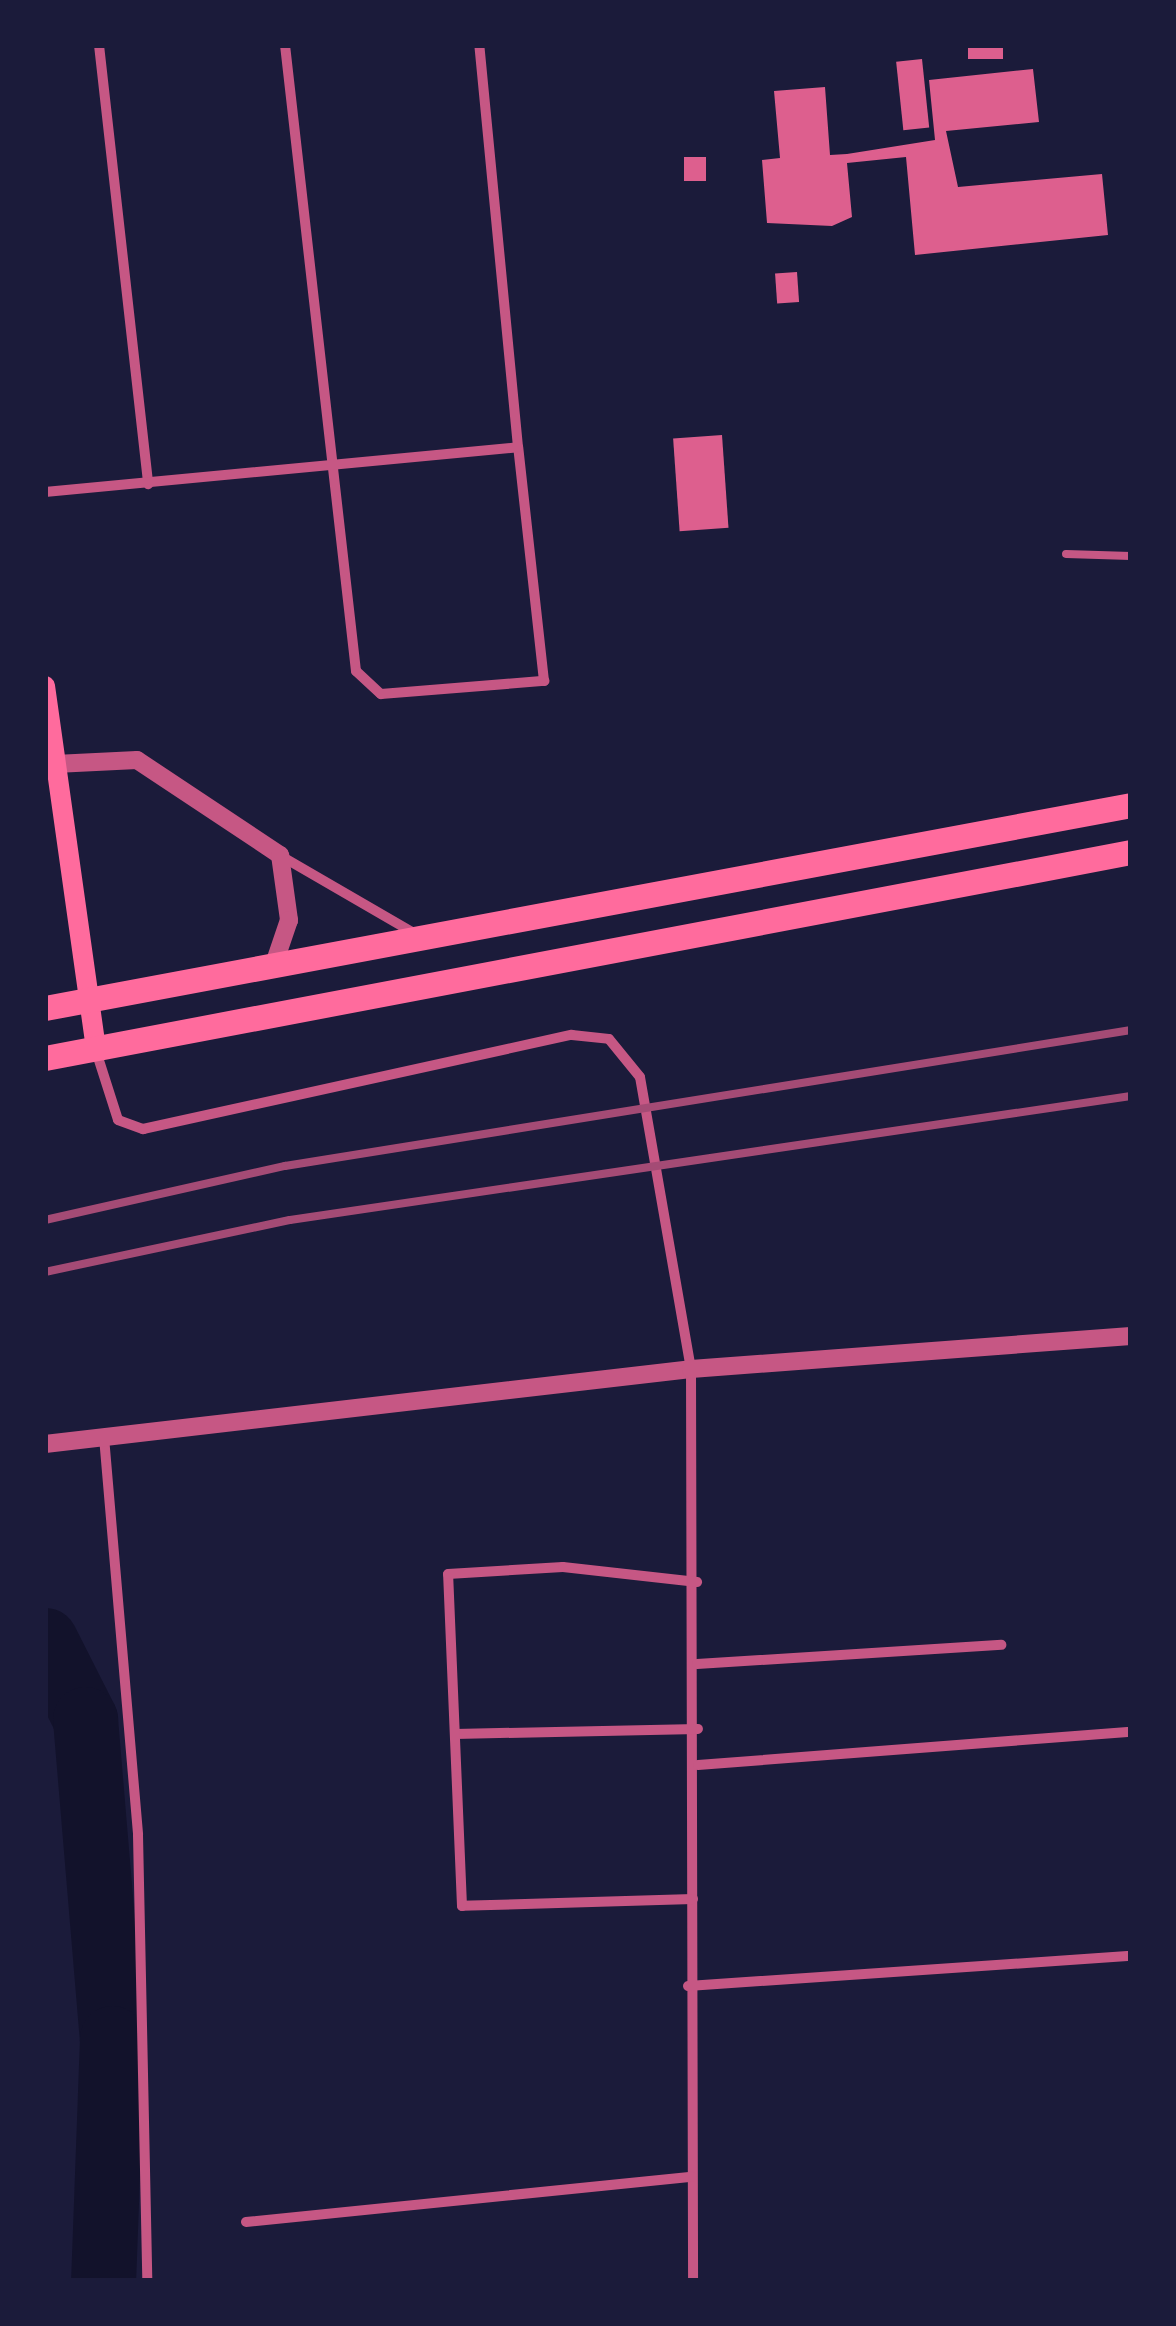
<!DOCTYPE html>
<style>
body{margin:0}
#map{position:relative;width:1176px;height:2326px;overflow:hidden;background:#1b1b3a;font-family:Literata,serif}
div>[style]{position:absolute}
.river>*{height:65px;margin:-32.5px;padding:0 32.5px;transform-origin:32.5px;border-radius:32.5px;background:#12122b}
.building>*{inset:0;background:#dd5f8e;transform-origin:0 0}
.service>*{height:8px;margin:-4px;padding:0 4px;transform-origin:4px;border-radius:4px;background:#c65784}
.minor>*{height:10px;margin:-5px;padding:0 5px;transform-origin:5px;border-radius:5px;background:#c65784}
.tertiary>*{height:18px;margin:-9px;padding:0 9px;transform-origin:9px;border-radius:9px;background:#c65784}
.secondary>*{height:20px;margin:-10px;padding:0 10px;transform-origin:10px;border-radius:10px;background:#ff6b9d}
.trunk>*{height:25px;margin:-12.5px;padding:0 12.5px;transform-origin:12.5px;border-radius:12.5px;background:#ff6b9d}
.rail>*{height:8px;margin:-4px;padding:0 4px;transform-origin:4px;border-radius:4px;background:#a44b75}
span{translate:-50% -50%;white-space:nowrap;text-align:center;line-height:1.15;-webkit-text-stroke:8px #1b1b3a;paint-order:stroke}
.frame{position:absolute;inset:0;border:48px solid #1b1b3a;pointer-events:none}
</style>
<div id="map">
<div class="river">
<div style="left:45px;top:1640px;width:89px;rotate:63.1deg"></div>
<div style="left:85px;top:1719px;width:320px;rotate:85.2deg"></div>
<div style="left:112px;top:2038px;width:243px;rotate:92.1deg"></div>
</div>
<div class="building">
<div style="left:968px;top:45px;width:35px;height:14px"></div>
<div style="left:922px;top:59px;width:69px;height:26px;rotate:84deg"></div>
<div style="clip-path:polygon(1033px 69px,1039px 122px,946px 131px,958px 187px,1102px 174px,1108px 235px,915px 255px,906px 157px,847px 163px,852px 217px,832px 226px,767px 223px,762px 160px,780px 158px,774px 91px,825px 87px,830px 155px,847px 154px,935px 140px,929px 80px)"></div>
<div style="left:684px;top:157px;width:22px;height:24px"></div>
<div style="left:797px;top:272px;width:30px;height:22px;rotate:86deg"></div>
<div style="left:722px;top:435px;width:93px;height:49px;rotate:86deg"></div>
</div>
<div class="service">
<div style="left:1066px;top:554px;width:65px;rotate:1.8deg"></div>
</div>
<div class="minor">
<div style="left:99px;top:45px;width:442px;rotate:83.6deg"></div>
<div style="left:285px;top:45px;width:630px;rotate:83.53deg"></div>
<div style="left:356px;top:671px;width:34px;rotate:43deg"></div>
<div style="left:381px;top:694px;width:164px;rotate:-4.6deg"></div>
<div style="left:544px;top:681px;width:235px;rotate:-96.3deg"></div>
<div style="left:45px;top:492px;width:475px;rotate:-5.4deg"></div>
<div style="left:518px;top:447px;width:404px;rotate:-95.5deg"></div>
<div style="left:281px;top:856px;width:154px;rotate:30.1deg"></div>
<div style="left:96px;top:1051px;width:72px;rotate:72.3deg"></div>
<div style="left:118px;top:1120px;width:27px;rotate:20deg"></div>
<div style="left:143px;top:1129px;width:439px;rotate:-12.4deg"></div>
<div style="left:572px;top:1035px;width:37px;rotate:6deg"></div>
<div style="left:609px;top:1039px;width:49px;rotate:50.8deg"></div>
<div style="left:640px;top:1077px;width:296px;rotate:80.1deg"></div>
<div style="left:691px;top:1369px;width:912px;rotate:89.87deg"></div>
<div style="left:104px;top:1437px;width:399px;rotate:85.1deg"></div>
<div style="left:138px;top:1835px;width:446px;rotate:88.8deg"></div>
<div style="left:697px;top:1664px;width:305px;rotate:-3.6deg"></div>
<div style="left:455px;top:1734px;width:243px;rotate:-1.2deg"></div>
<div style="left:698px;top:1765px;width:434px;rotate:-4.4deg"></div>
<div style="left:693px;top:1899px;width:231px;rotate:178.3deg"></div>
<div style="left:462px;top:1906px;width:332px;rotate:-92.4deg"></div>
<div style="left:448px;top:1574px;width:115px;rotate:-3.5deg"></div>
<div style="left:563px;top:1567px;width:135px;rotate:6.4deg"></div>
<div style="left:688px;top:1986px;width:444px;rotate:-3.9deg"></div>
<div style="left:246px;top:2222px;width:448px;rotate:-5.8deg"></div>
</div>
<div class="tertiary">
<div style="left:55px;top:764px;width:82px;rotate:-2.8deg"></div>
<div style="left:137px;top:760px;width:172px;rotate:33.6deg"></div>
<div style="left:280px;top:855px;width:66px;rotate:82.1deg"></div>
<div style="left:289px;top:920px;width:46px;rotate:108.8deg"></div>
<div style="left:45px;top:1444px;width:650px;rotate:-6.62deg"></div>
<div style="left:691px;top:1369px;width:441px;rotate:-4.3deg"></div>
</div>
<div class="secondary">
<div style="left:45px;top:686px;width:366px;rotate:82deg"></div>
</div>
<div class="trunk">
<div style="left:45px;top:1008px;width:1105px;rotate:-10.59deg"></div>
<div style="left:45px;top:1058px;width:1105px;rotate:-10.74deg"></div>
</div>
<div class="rail">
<div style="left:45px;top:1220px;width:246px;rotate:-12.7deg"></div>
<div style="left:285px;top:1166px;width:857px;rotate:-9.13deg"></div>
<div style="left:45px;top:1272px;width:250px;rotate:-12deg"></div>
<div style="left:290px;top:1220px;width:850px;rotate:-8.39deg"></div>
</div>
<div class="frame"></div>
</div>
